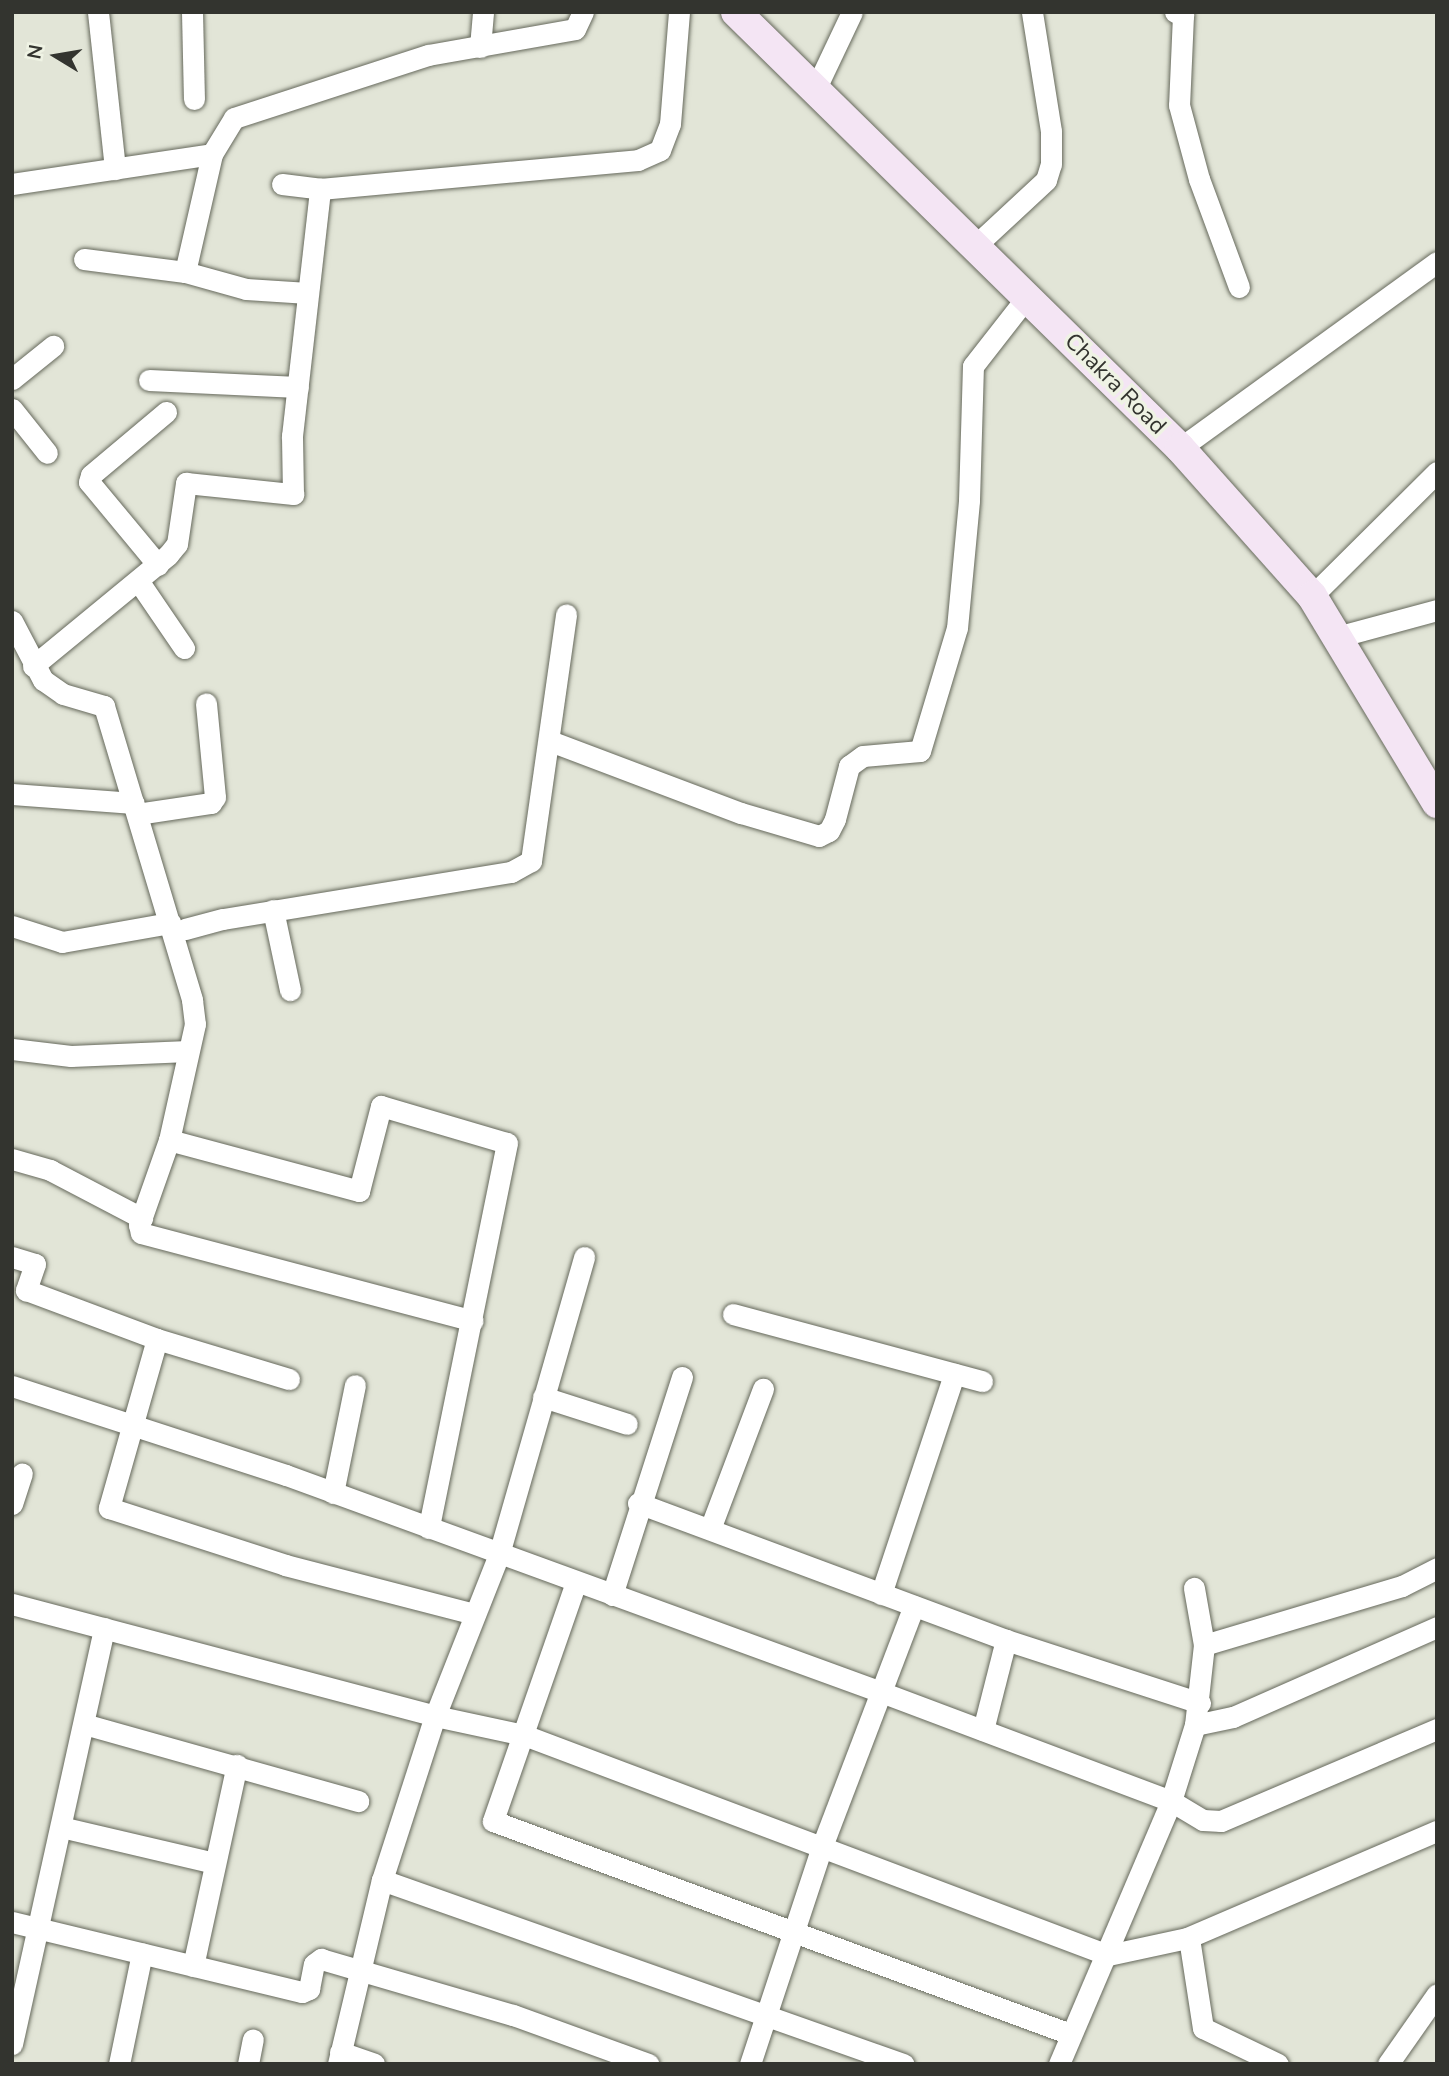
<!DOCTYPE html>
<style>
body{margin:0}
#map{position:relative;width:1449px;height:2076px;overflow:hidden;background:#e2e5d7;font-family:"Nunito Sans",sans-serif}
div>[style]{position:absolute}
.roads{filter:drop-shadow(0 0 2px #66695c) drop-shadow(0 0 2px #66695c)}
.street>*{height:21px;margin:-10.5px;padding:0 10.5px;transform-origin:10.5px;border-radius:10.5px;background:#fff}
.secondary>*{height:30px;margin:-15px;padding:0 15px;transform-origin:15px;border-radius:15px;background:#f4e5f4}
span{translate:-50% -50%;white-space:nowrap;text-align:center;line-height:1.15;-webkit-text-stroke:7px #eff3e4;paint-order:stroke}
.street-label{font-size:23px;color:#33342f}
.frame{position:absolute;inset:0;border:14px solid #33342f;pointer-events:none}
.north{position:absolute;left:21px;top:21px;width:70px;height:70px;-webkit-text-stroke:5px #eff3e4;paint-order:stroke;rotate:281deg;font-size:19px;font-weight:700;line-height:28px;text-align:center;color:#33342f}
.north::after{content:'';display:block;margin:auto;width:24px;height:32px;background:#33342f;clip-path:polygon(50% 0,100% 100%,50% 72%,0 100%)}
</style>
<div id="map">
<div class="roads">
<div class="street">
<div style="left:98px;top:12px;width:158px;rotate:83.8deg"></div>
<div style="left:192px;top:12px;width:87px;rotate:88.7deg"></div>
<div style="left:1175px;top:12px;width:9px;rotate:21deg"></div>
<div style="left:1183px;top:15px;width:90px;rotate:92.5deg"></div>
<div style="left:1179px;top:105px;width:77px;rotate:74.9deg"></div>
<div style="left:1199px;top:179px;width:115px;rotate:69.7deg"></div>
<div style="left:480px;top:47px;width:35px;rotate:-85deg"></div>
<div style="left:815px;top:90px;width:86px;rotate:-64.6deg"></div>
<div style="left:12px;top:184px;width:202px;rotate:-8.5deg"></div>
<div style="left:282px;top:184px;width:38px;rotate:7deg"></div>
<div style="left:320px;top:189px;width:319px;rotate:-5.2deg"></div>
<div style="left:638px;top:160px;width:24px;rotate:-24deg"></div>
<div style="left:660px;top:150px;width:28px;rotate:-69deg"></div>
<div style="left:670px;top:124px;width:112px;rotate:-85.4deg"></div>
<div style="left:975px;top:246px;width:97px;rotate:-42.9deg"></div>
<div style="left:1046px;top:180px;width:17px;rotate:-73deg"></div>
<div style="left:1051px;top:164px;width:33px;rotate:-90deg"></div>
<div style="left:1051px;top:131px;width:121px;rotate:-99.1deg"></div>
<div style="left:84px;top:259px;width:102px;rotate:7.3deg"></div>
<div style="left:185px;top:272px;width:63px;rotate:15.6deg"></div>
<div style="left:246px;top:289px;width:62px;rotate:3.7deg"></div>
<div style="left:185px;top:272px;width:121px;rotate:-77.1deg"></div>
<div style="left:212px;top:154px;width:42px;rotate:-58.6deg"></div>
<div style="left:234px;top:118px;width:204px;rotate:-18deg"></div>
<div style="left:428px;top:55px;width:149px;rotate:-10deg"></div>
<div style="left:575px;top:29px;width:19px;rotate:-65deg"></div>
<div style="left:12px;top:379px;width:53px;rotate:-38.8deg"></div>
<div style="left:149px;top:380px;width:149px;rotate:2.7deg"></div>
<div style="left:12px;top:409px;width:56px;rotate:51.5deg"></div>
<div style="left:1180px;top:448px;width:317px;rotate:-35.9deg"></div>
<div style="left:158px;top:565px;width:108px;rotate:-129.7deg"></div>
<div style="left:89px;top:482px;width:7px;rotate:-74deg"></div>
<div style="left:91px;top:475px;width:98px;rotate:-40deg"></div>
<div style="left:139px;top:582px;width:80px;rotate:55.7deg"></div>
<div style="left:1312px;top:596px;width:176px;rotate:-44.8deg"></div>
<div style="left:12px;top:621px;width:67px;rotate:62.3deg"></div>
<div style="left:43px;top:680px;width:24px;rotate:35deg"></div>
<div style="left:63px;top:694px;width:43px;rotate:16.3deg"></div>
<div style="left:104px;top:706px;width:307px;rotate:73.3deg"></div>
<div style="left:192px;top:1000px;width:24px;rotate:83deg"></div>
<div style="left:195px;top:1024px;width:119px;rotate:102.6deg"></div>
<div style="left:169px;top:1140px;width:90px;rotate:109.4deg"></div>
<div style="left:139px;top:1225px;width:8px;rotate:76deg"></div>
<div style="left:141px;top:1233px;width:343px;rotate:14.8deg"></div>
<div style="left:1337px;top:637px;width:104px;rotate:-15.1deg"></div>
<div style="left:33px;top:666px;width:175px;rotate:-39.4deg"></div>
<div style="left:168px;top:555px;width:14px;rotate:-51deg"></div>
<div style="left:177px;top:544px;width:62px;rotate:-81.6deg"></div>
<div style="left:186px;top:483px;width:108px;rotate:5.9deg"></div>
<div style="left:293px;top:494px;width:58px;rotate:-91deg"></div>
<div style="left:292px;top:436px;width:249px;rotate:-83.5deg"></div>
<div style="left:550px;top:741px;width:204px;rotate:20.7deg"></div>
<div style="left:741px;top:813px;width:81px;rotate:16.4deg"></div>
<div style="left:819px;top:836px;width:11px;rotate:-27deg"></div>
<div style="left:829px;top:831px;width:13px;rotate:-63deg"></div>
<div style="left:835px;top:819px;width:55px;rotate:-75.2deg"></div>
<div style="left:849px;top:766px;width:17px;rotate:-36deg"></div>
<div style="left:863px;top:756px;width:57px;rotate:-5deg"></div>
<div style="left:920px;top:751px;width:128px;rotate:-73.3deg"></div>
<div style="left:957px;top:628px;width:129px;rotate:-84.6deg"></div>
<div style="left:969px;top:500px;width:134px;rotate:-88.3deg"></div>
<div style="left:973px;top:366px;width:88px;rotate:-52deg"></div>
<div style="left:12px;top:794px;width:122px;rotate:4.2deg"></div>
<div style="left:137px;top:814px;width:75px;rotate:-8.5deg"></div>
<div style="left:211px;top:803px;width:7px;rotate:-56deg"></div>
<div style="left:215px;top:797px;width:94px;rotate:-95.5deg"></div>
<div style="left:273px;top:910px;width:82px;rotate:78deg"></div>
<div style="left:12px;top:926px;width:52px;rotate:17.7deg"></div>
<div style="left:62px;top:942px;width:110px;rotate:-10deg"></div>
<div style="left:185px;top:929px;width:39px;rotate:-15deg"></div>
<div style="left:223px;top:919px;width:292px;rotate:-9.3deg"></div>
<div style="left:511px;top:872px;width:23px;rotate:-29deg"></div>
<div style="left:531px;top:861px;width:249px;rotate:-81.9deg"></div>
<div style="left:12px;top:1049px;width:59px;rotate:6.8deg"></div>
<div style="left:71px;top:1056px;width:117px;rotate:-2.4deg"></div>
<div style="left:169px;top:1140px;width:197px;rotate:15deg"></div>
<div style="left:359px;top:1191px;width:88px;rotate:-75.5deg"></div>
<div style="left:381px;top:1106px;width:131px;rotate:16.4deg"></div>
<div style="left:507px;top:1143px;width:393px;rotate:101.5deg"></div>
<div style="left:12px;top:1159px;width:40px;rotate:16deg"></div>
<div style="left:50px;top:1170px;width:104px;rotate:27.6deg"></div>
<div style="left:12px;top:1257px;width:24px;rotate:17deg"></div>
<div style="left:35px;top:1264px;width:28px;rotate:109deg"></div>
<div style="left:26px;top:1290px;width:140px;rotate:20.5deg"></div>
<div style="left:157px;top:1339px;width:138px;rotate:16.9deg"></div>
<div style="left:733px;top:1314px;width:258px;rotate:15.1deg"></div>
<div style="left:157px;top:1339px;width:176px;rotate:105.9deg"></div>
<div style="left:109px;top:1508px;width:185px;rotate:17.9deg"></div>
<div style="left:285px;top:1565px;width:196px;rotate:14.5deg"></div>
<div style="left:12px;top:1386px;width:288px;rotate:18deg"></div>
<div style="left:286px;top:1475px;width:633px;rotate:20.04deg"></div>
<div style="left:881px;top:1692px;width:310px;rotate:20.6deg"></div>
<div style="left:1171px;top:1801px;width:37px;rotate:31deg"></div>
<div style="left:1203px;top:1820px;width:18px;rotate:3deg"></div>
<div style="left:1221px;top:1821px;width:235px;rotate:-23.1deg"></div>
<div style="left:543px;top:1397px;width:88px;rotate:17.8deg"></div>
<div style="left:333px;top:1493px;width:110px;rotate:-78.5deg"></div>
<div style="left:638px;top:1503px;width:393px;rotate:20.4deg"></div>
<div style="left:1006px;top:1640px;width:204px;rotate:18deg"></div>
<div style="left:12px;top:1504px;width:32px;rotate:-72deg"></div>
<div style="left:710px;top:1529px;width:150px;rotate:-69.3deg"></div>
<div style="left:576px;top:1582px;width:253px;rotate:109.2deg"></div>
<div style="left:493px;top:1821px;width:615px;rotate:20.26deg"></div>
<div style="left:881px;top:1594px;width:232px;rotate:-71.6deg"></div>
<div style="left:612px;top:1595px;width:229px;rotate:-72.2deg"></div>
<div style="left:12px;top:1604px;width:438px;rotate:14.8deg"></div>
<div style="left:435px;top:1716px;width:91px;rotate:12.1deg"></div>
<div style="left:524px;top:1735px;width:624px;rotate:20.64deg"></div>
<div style="left:1108px;top:1955px;width:81px;rotate:-12.1deg"></div>
<div style="left:1187px;top:1938px;width:272px;rotate:-23.2deg"></div>
<div style="left:1204px;top:1645px;width:207px;rotate:-16.6deg"></div>
<div style="left:1402px;top:1586px;width:39px;rotate:-27deg"></div>
<div style="left:84px;top:1724px;width:285px;rotate:15.7deg"></div>
<div style="left:1195px;top:1725px;width:39px;rotate:-12deg"></div>
<div style="left:1233px;top:1717px;width:223px;rotate:-23.8deg"></div>
<div style="left:983px;top:1730px;width:93px;rotate:-75.7deg"></div>
<div style="left:61px;top:1827px;width:157px;rotate:13.2deg"></div>
<div style="left:382px;top:1880px;width:553px;rotate:19.45deg"></div>
<div style="left:12px;top:1922px;width:298px;rotate:13.6deg"></div>
<div style="left:302px;top:1992px;width:8px;rotate:-23deg"></div>
<div style="left:309px;top:1989px;width:25px;rotate:-79deg"></div>
<div style="left:314px;top:1964px;width:9px;rotate:-36deg"></div>
<div style="left:321px;top:1959px;width:200px;rotate:16.3deg"></div>
<div style="left:513px;top:2015px;width:144px;rotate:19.9deg"></div>
<div style="left:1189px;top:1938px;width:91px;rotate:81.2deg"></div>
<div style="left:1203px;top:2028px;width:83px;rotate:25.6deg"></div>
<div style="left:193px;top:1966px;width:206px;rotate:-77.7deg"></div>
<div style="left:12px;top:2044px;width:426px;rotate:-77.5deg"></div>
<div style="left:340px;top:2052px;width:36px;rotate:19deg"></div>
<div style="left:119px;top:2064px;width:113px;rotate:-78.3deg"></div>
<div style="left:248px;top:2064px;width:25px;rotate:-79deg"></div>
<div style="left:338px;top:2064px;width:189px;rotate:-76.6deg"></div>
<div style="left:382px;top:1880px;width:172px;rotate:-72.1deg"></div>
<div style="left:435px;top:1716px;width:174px;rotate:-68.4deg"></div>
<div style="left:499px;top:1554px;width:309px;rotate:-74deg"></div>
<div style="left:750px;top:2064px;width:226px;rotate:-71.7deg"></div>
<div style="left:821px;top:1849px;width:260px;rotate:-69.1deg"></div>
<div style="left:1059px;top:2064px;width:286px;rotate:-66.9deg"></div>
<div style="left:1171px;top:1801px;width:80px;rotate:-72.5deg"></div>
<div style="left:1195px;top:1725px;width:81px;rotate:-83.6deg"></div>
<div style="left:1204px;top:1645px;width:58px;rotate:-100deg"></div>
<div style="left:1388px;top:2064px;width:85px;rotate:-55deg"></div>
</div>
<div class="secondary">
<div style="left:736px;top:12px;width:622px;rotate:44.48deg"></div>
<div style="left:1180px;top:448px;width:198px;rotate:48.3deg"></div>
<div style="left:1312px;top:596px;width:242px;rotate:58.9deg"></div>
</div>
</div>
<div class="street-label">
<span style="left:1115px;top:384px;rotate:45deg">Chakra Road</span>
</div>
<div class="frame"></div>
<div class="north">N</div>
</div>
